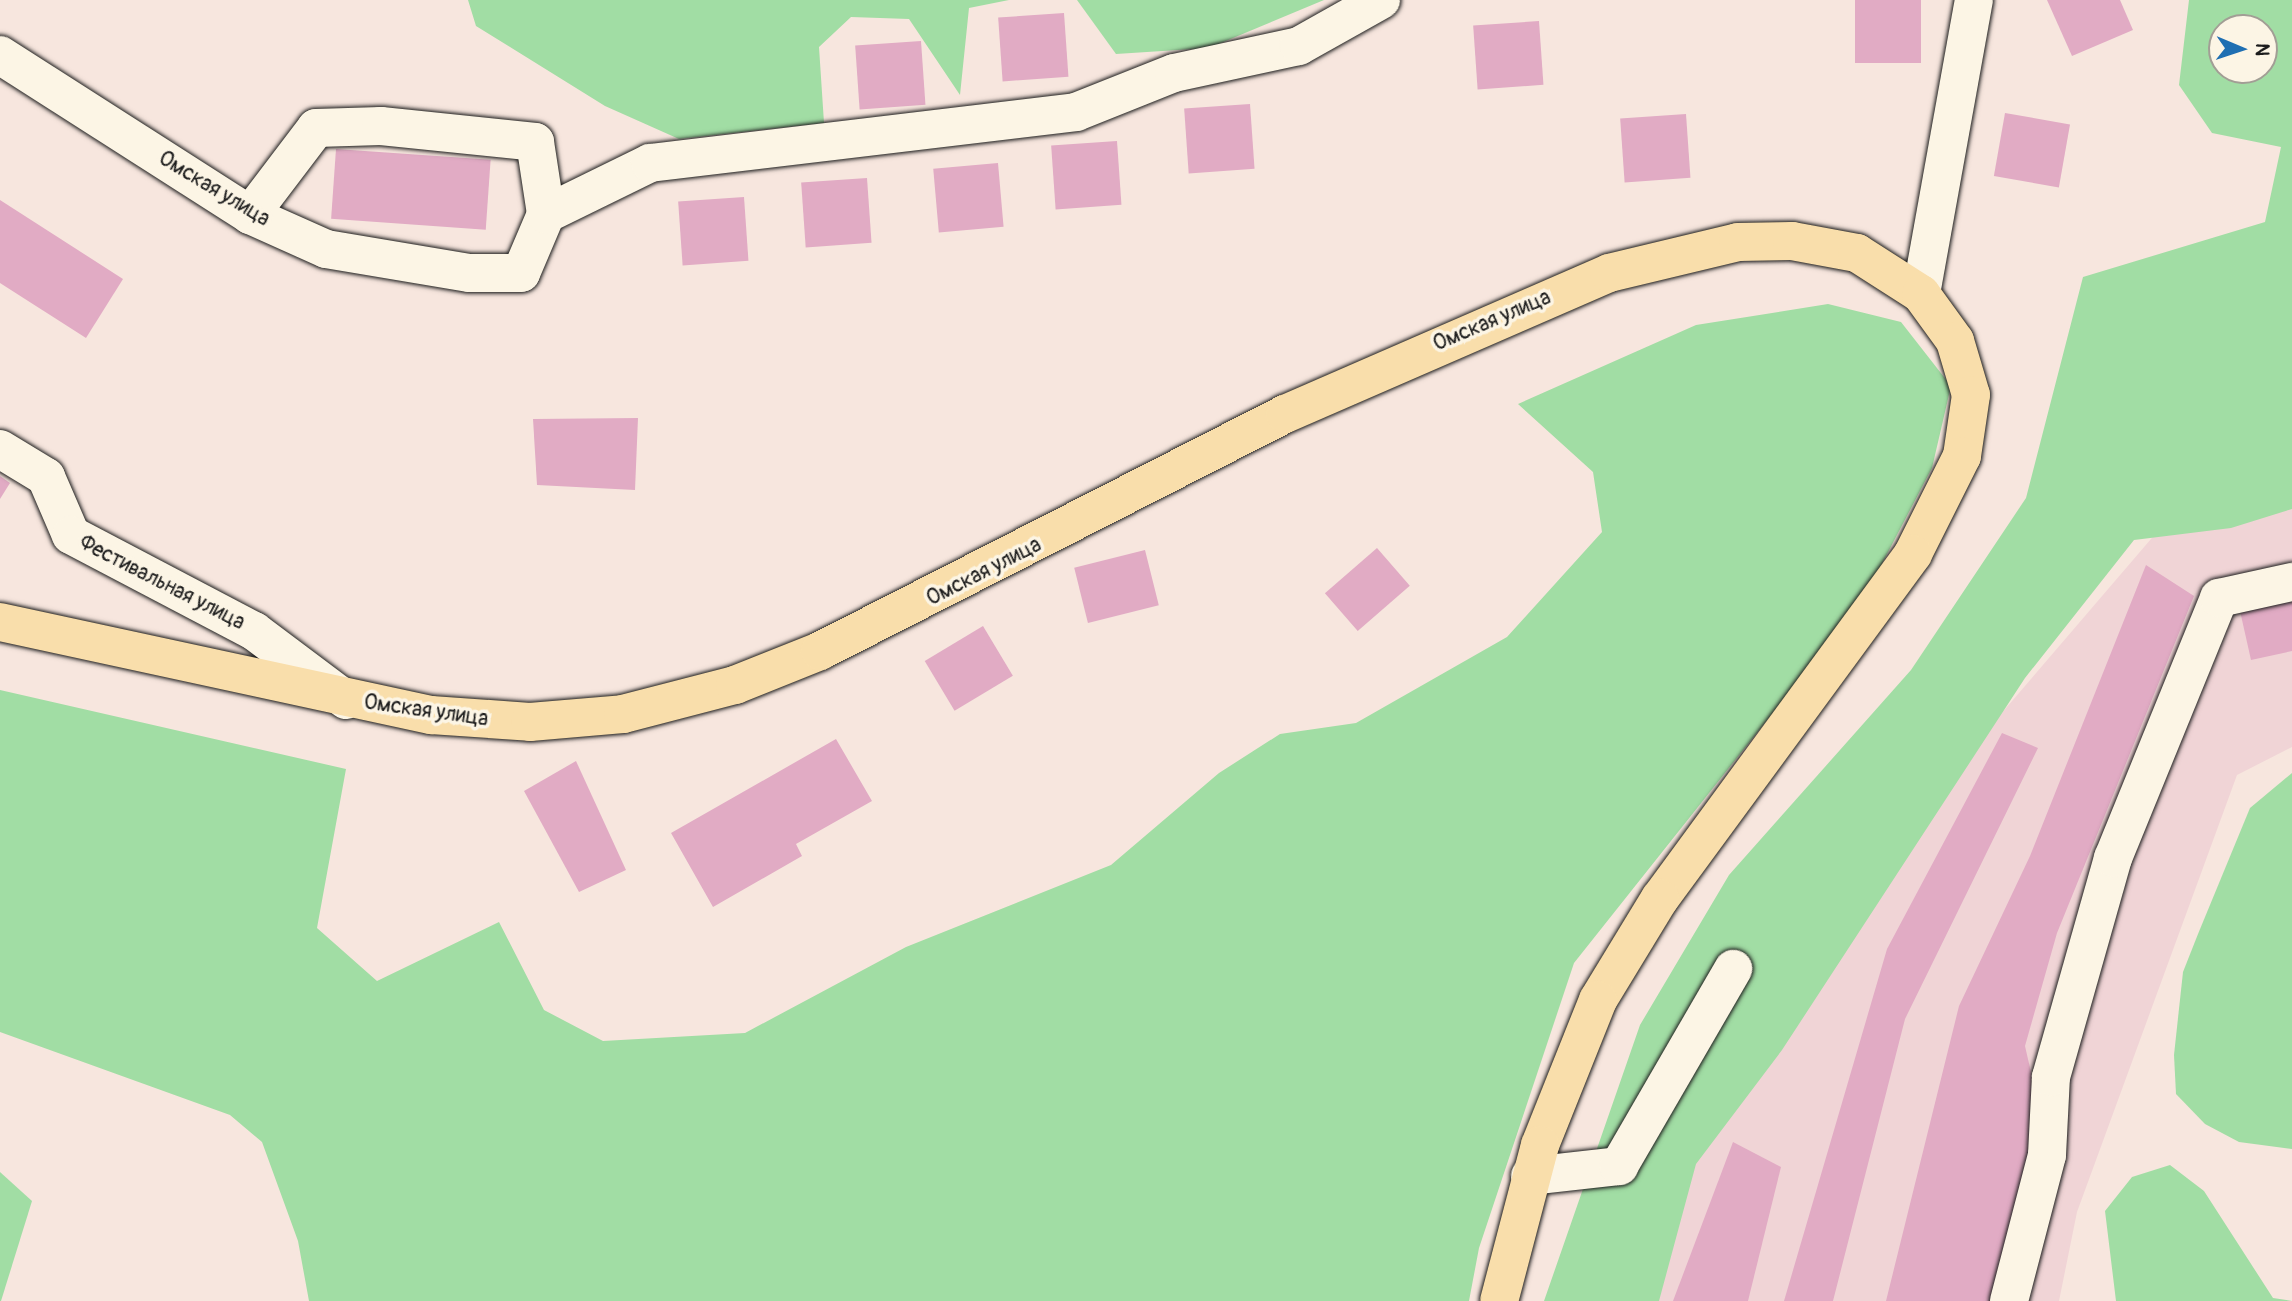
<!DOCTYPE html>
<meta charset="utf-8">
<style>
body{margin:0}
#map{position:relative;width:2292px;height:1301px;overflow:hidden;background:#f7e6de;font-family:Pangolin,sans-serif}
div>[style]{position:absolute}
.built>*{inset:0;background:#f0d4d6}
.green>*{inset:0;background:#a1dda4}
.building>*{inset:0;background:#e1abc4;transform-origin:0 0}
.roads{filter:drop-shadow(0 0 2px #1c1c1c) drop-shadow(0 0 2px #1c1c1c)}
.minor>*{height:38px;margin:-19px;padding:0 19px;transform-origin:19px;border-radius:19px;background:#fcf5e5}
.major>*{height:38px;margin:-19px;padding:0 19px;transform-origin:19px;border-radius:19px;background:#f9deab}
span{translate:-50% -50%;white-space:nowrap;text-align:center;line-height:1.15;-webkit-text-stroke:7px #fcf5e5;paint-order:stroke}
.street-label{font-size:21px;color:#1c1c1c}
.north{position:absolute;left:2208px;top:14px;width:70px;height:70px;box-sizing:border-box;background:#fcf5e5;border:2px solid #a29e95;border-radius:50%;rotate:92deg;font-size:19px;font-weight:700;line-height:28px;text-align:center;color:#1c1c1c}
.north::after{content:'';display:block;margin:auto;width:24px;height:32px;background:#1f6fb2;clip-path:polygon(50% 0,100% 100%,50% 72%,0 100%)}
</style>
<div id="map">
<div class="built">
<div style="clip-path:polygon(2292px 485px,2292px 747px,2237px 775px,2077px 1212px,2059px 1301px,1604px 1301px,1635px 1160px,1982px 736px,2175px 511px)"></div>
</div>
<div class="green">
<div style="clip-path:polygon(468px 0,1009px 0,969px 8px,960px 95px,909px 19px,851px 17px,819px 47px,824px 123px,679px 139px,605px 106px,476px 26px)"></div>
<div style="clip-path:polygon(1077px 0,1324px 0,1209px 48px,1116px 54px)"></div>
<div style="clip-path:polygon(evenodd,2189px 0,2292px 0,2292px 509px,2231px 528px,2134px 540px,2025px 678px,1782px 1050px,1696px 1164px,1659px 1301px,1544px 1301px,1640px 1025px,1729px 875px,1911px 670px,2026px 498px,2083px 277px,2265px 222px,2281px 147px,2212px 133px,2179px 85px,2189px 0,2222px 28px,2264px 28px,2264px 70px,2222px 70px,2222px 28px)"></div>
<div style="clip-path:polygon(1828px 304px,1901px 322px,1951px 386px,1932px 468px,1864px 598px,1574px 963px,1479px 1248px,1469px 1301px,309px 1301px,298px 1241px,262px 1142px,230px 1115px,0 1032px,0 690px,346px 769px,317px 928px,377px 981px,499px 922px,544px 1010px,603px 1041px,745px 1033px,906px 947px,1111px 865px,1219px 773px,1280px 734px,1356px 723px,1507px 637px,1602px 532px,1593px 472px,1518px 404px,1696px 325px)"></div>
<div style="clip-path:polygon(2292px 773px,2292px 1149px,2239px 1142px,2205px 1124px,2176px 1094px,2174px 1055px,2183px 972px,2198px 934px,2250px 808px)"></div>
<div style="clip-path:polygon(2170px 1165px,2204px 1191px,2273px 1298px,2292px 1301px,2116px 1301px,2105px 1211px,2132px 1177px)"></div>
<div style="clip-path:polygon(0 1172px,32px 1201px,1px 1301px,0 1301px)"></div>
</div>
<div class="building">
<div style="left:1855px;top:0;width:66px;height:63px"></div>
<div style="clip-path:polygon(2047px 0,2120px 0,2133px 30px,2072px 56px)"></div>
<div style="left:1064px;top:13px;width:64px;height:66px;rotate:86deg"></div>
<div style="left:1539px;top:21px;width:64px;height:66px;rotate:86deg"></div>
<div style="left:921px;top:41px;width:64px;height:66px;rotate:86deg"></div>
<div style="left:1250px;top:104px;width:65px;height:66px;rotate:86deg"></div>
<div style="left:2005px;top:113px;width:66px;height:64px;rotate:10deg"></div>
<div style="left:1686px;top:114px;width:64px;height:66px;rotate:86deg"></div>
<div style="left:1117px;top:141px;width:64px;height:66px;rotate:86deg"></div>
<div style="left:336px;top:149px;width:155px;height:70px;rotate:4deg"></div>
<div style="left:998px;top:163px;width:64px;height:65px;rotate:85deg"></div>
<div style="left:867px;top:178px;width:65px;height:66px;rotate:86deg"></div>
<div style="left:744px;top:197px;width:64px;height:66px;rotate:86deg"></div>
<div style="clip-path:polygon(0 200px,123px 279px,86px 338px,0 283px)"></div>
<div style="clip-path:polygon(638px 418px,635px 490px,537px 485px,533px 419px)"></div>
<div style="clip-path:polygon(0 476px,10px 483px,0 499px)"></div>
<div style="left:1377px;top:548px;width:50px;height:69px;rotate:49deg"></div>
<div style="left:1145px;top:550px;width:57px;height:73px;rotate:76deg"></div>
<div style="clip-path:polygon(2146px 565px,2194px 596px,2057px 933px,2025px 1046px,2033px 1081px,2029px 1152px,1990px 1301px,1886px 1301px,1959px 1006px,2030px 856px)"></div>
<div style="clip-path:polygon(2292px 591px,2292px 651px,2251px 660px,2238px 602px)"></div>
<div style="left:983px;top:626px;width:58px;height:68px;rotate:59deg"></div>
<div style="clip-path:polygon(2002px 733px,2038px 748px,1905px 1019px,1833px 1301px,1784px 1301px,1887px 949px)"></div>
<div style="clip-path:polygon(836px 739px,872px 801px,796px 844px,802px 856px,713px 907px,671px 833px)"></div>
<div style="clip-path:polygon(576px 761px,626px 870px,579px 892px,524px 791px)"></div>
<div style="clip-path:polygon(1733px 1142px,1781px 1167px,1748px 1301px,1673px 1301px)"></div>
</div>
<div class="roads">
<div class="minor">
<div style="left:0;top:55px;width:297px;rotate:32.6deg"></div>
<div style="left:250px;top:215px;width:83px;rotate:24.1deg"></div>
<div style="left:326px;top:249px;width:145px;rotate:9.5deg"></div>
<div style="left:469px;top:273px;width:52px"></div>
<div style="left:521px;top:273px;width:64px;rotate:-67deg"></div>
<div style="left:546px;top:214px;width:116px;rotate:-26.1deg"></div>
<div style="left:650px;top:163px;width:429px;rotate:-6.8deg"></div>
<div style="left:1076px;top:112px;width:105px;rotate:-21.7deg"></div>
<div style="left:1174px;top:73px;width:128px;rotate:-12.2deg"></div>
<div style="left:1299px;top:46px;width:94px;rotate:-29.3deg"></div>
<div style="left:250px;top:215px;width:109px;rotate:-52.8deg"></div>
<div style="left:316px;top:128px;width:65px;rotate:-1.8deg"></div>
<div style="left:381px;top:126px;width:155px;rotate:5.9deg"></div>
<div style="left:535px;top:142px;width:73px;rotate:81.3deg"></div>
<div style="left:1921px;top:294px;width:299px;rotate:-79.8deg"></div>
<div style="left:0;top:449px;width:54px;rotate:31.3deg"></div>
<div style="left:46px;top:477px;width:63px;rotate:66.7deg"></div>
<div style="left:71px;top:535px;width:207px;rotate:27.7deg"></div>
<div style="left:254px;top:631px;width:115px;rotate:36.9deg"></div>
<div style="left:1530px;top:1176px;width:90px;rotate:-6.4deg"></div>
<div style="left:1619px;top:1166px;width:228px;rotate:-59.9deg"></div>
<div style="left:2009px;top:1301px;width:151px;rotate:-75.4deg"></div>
<div style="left:2047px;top:1155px;width:78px;rotate:-87.1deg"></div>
<div style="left:2051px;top:1077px;width:228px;rotate:-74.2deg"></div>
<div style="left:2113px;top:858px;width:281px;rotate:-67.8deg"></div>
<div style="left:2219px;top:598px;width:75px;rotate:-12.4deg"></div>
</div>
<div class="major">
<div style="left:0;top:622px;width:441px;rotate:12.2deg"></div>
<div style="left:431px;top:715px;width:99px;rotate:4deg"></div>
<div style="left:530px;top:722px;width:93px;rotate:-4.9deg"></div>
<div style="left:623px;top:714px;width:116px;rotate:-14.5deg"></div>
<div style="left:735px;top:685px;width:92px;rotate:-21.8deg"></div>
<div style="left:820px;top:651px;width:522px;rotate:-27.01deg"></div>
<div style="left:1285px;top:414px;width:353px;rotate:-23.5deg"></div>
<div style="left:1609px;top:273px;width:133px;rotate:-13.5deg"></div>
<div style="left:1738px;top:242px;width:54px;rotate:-1.1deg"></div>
<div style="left:1792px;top:241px;width:66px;rotate:10.5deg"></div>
<div style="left:1857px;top:253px;width:76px;rotate:32.6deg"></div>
<div style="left:1921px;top:294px;width:58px;rotate:54.1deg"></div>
<div style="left:1955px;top:341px;width:56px;rotate:73.5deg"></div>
<div style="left:1971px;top:395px;width:62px;rotate:98.4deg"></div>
<div style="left:1962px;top:456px;width:110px;rotate:116.6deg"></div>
<div style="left:1913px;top:554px;width:427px;rotate:126.3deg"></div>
<div style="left:1660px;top:898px;width:119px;rotate:121.3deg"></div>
<div style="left:1598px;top:1000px;width:156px;rotate:111.8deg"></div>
<div style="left:1540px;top:1145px;width:161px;rotate:104.7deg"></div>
</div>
</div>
<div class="street-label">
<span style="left:214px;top:189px;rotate:31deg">Омская улица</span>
<span style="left:1492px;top:321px;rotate:-23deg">Омская улица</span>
<span style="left:984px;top:572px;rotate:-27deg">Омская улица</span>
<span style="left:162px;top:583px;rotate:27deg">Фестивальная улица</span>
<span style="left:426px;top:711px;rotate:8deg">Омская улица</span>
</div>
<div class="north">N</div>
</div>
